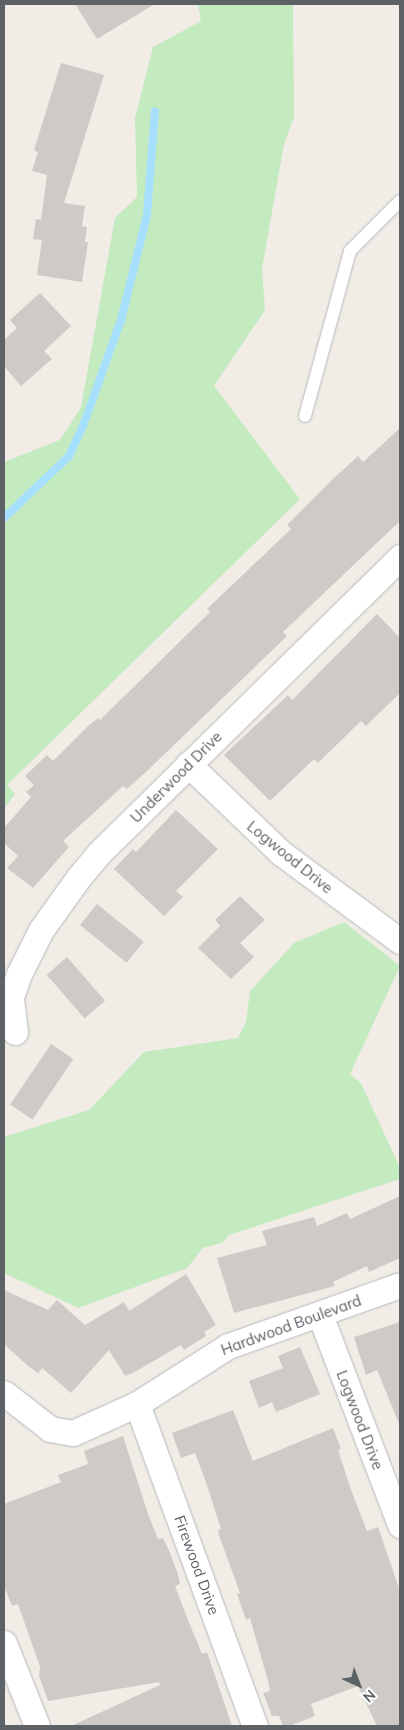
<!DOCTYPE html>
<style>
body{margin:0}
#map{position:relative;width:404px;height:1730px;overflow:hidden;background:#f1ede6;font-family:Mulish,sans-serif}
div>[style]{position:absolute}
.green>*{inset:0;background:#c4eac0}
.stream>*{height:8px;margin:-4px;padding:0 4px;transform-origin:4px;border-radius:4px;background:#a7e0ff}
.building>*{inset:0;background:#cecac5;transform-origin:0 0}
.roads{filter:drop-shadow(0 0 1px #b6b9bd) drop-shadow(0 0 1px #b6b9bd)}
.service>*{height:12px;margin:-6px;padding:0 6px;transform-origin:6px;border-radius:6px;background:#fff}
.minor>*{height:25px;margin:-12.5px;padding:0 12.5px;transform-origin:12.5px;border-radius:12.5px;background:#fff}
span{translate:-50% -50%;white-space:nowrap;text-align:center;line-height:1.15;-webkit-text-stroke:5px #fff;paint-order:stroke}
.street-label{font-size:15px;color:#5d6267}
.frame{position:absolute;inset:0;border:5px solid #5d6267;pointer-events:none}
.north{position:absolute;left:334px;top:1660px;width:50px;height:50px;-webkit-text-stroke:4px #fff;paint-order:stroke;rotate:137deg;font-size:14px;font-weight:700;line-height:20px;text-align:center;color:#5d6267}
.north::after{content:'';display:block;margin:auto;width:18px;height:22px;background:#5d6267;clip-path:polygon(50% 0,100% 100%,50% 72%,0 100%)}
</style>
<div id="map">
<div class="green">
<div style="clip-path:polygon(198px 4px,293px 4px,294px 117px,284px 144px,262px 269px,265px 310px,214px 386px,300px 499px,7px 785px,15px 794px,4px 809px,4px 462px,60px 440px,81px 407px,115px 218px,137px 197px,135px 118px,153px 47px,201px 21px)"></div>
<div style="clip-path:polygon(344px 922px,400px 966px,350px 1074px,361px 1083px,400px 1168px,400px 1179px,229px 1235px,222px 1243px,203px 1248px,187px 1268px,78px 1308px,4px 1273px,4px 1137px,89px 1110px,144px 1052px,238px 1038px,246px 1022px,250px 991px,294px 943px)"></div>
</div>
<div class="stream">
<div style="left:4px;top:518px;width:90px;rotate:-43.6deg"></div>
<div style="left:69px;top:456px;width:33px;rotate:-65deg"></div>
<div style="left:83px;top:426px;width:113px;rotate:-70.3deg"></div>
<div style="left:121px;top:320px;width:108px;rotate:-76.1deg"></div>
<div style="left:147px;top:215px;width:104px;rotate:-85.6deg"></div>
</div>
<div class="building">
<div style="clip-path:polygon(75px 4px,155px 4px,97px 39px)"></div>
<div style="clip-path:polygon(61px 63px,104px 75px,64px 203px,85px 206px,82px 226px,87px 227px,85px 242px,88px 242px,82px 282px,37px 275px,42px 240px,33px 239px,36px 219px,41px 220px,47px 175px,32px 171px,38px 152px,34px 150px)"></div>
<div style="clip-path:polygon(40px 293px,71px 326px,44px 351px,52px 359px,21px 386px,4px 366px,4px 340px,17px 328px,10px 320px)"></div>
<div style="clip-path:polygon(400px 428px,400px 521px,283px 632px,287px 636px,149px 769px,127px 789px,123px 786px,63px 841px,69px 847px,33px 888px,7px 868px,18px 856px,4px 843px,4px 828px,31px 797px,26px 792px,34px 785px,25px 776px,47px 755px,53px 761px,87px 727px,98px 718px,100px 720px,210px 612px,207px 609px,291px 529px,287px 525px,332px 480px,358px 456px,363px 462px)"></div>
<div style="clip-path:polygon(377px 614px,400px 638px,400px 693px,366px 726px,361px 721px,318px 763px,314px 759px,270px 801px,224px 755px,288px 695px,292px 700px)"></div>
<div style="clip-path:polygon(176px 810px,218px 849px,176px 891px,183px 897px,164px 916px,114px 869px,133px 849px,136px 852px)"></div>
<div style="clip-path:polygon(240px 896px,265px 920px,240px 943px,254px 957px,231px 979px,198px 948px,220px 926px,215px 920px)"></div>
<div style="left:97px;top:904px;width:60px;height:27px;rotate:39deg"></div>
<div style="left:67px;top:957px;width:58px;height:27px;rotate:49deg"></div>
<div style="left:51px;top:1044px;width:27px;height:73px;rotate:34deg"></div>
<div style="clip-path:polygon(400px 1196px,400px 1258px,369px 1272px,367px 1266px,333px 1282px,335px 1286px,234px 1313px,217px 1258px,267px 1245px,262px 1231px,314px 1217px,317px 1226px,347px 1213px,350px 1219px)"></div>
<div style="clip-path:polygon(186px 1274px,216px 1325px,204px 1332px,206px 1336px,184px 1350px,181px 1345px,133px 1373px,125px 1376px,109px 1350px,71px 1393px,42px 1368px,38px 1373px,28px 1366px,4px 1344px,4px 1290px,48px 1310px,57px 1300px,85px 1325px,124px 1302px,129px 1311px)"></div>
<div style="clip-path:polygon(400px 1322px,400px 1426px,377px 1370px,366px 1375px,354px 1337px)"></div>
<div style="clip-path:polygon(300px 1347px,320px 1394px,276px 1412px,272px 1402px,259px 1408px,249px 1381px,283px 1368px,278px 1356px)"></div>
<div style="clip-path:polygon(233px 1410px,253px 1461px,333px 1428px,341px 1449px,338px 1450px,350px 1487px,367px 1531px,378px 1527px,400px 1591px,400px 1726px,377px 1726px,358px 1686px,311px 1704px,315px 1716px,289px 1726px,283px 1726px,279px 1716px,272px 1716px,263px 1693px,270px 1691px,268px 1681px,250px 1618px,246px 1620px,237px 1594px,240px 1593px,220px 1538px,218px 1530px,221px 1529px,207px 1485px,195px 1453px,181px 1458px,172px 1433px)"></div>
<div style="clip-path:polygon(123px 1436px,148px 1514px,158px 1539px,163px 1538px,168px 1548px,178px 1574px,180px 1584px,175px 1586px,186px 1615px,202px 1654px,207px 1652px,232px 1726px,71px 1726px,160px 1685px,159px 1682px,48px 1701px,39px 1676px,40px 1667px,18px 1604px,12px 1606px,4px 1586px,4px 1504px,61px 1482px,58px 1475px,88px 1464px,84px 1451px)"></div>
</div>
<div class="roads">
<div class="service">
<div style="left:305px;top:416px;width:171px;rotate:-74.7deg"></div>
<div style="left:350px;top:251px;width:71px;rotate:-45deg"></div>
</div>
<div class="minor">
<div style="left:188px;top:764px;width:129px;rotate:43.7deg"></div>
<div style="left:281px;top:853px;width:148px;rotate:36.5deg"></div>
<div style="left:15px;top:1032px;width:35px;rotate:-97deg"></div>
<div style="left:11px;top:997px;width:24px;rotate:-71deg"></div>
<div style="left:19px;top:974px;width:49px;rotate:-63.4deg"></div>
<div style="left:41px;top:930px;width:65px;rotate:-54.4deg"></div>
<div style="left:79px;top:877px;width:30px;rotate:-50deg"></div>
<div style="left:98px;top:854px;width:424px;rotate:-44.5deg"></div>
<div style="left:320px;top:1315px;width:225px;rotate:69.1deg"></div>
<div style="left:4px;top:1393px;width:58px;rotate:38deg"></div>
<div style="left:50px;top:1429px;width:23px;rotate:10deg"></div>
<div style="left:73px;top:1433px;width:70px;rotate:-24.4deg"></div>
<div style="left:137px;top:1404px;width:108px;rotate:-32.5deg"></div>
<div style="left:228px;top:1346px;width:182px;rotate:-19.5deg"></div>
<div style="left:137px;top:1404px;width:343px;rotate:69.9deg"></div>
<div style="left:4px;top:1643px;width:89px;rotate:68.3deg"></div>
</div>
</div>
<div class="street-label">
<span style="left:176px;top:777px;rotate:-45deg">Underwood Drive</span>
<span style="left:290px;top:857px;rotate:39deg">Logwood Drive</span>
<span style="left:291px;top:1325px;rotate:-20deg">Hardwood Boulevard</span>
<span style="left:360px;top:1420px;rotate:69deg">Logwood Drive</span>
<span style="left:197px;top:1565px;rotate:70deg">Firewood Drive</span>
</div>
<div class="frame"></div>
<div class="north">N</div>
</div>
